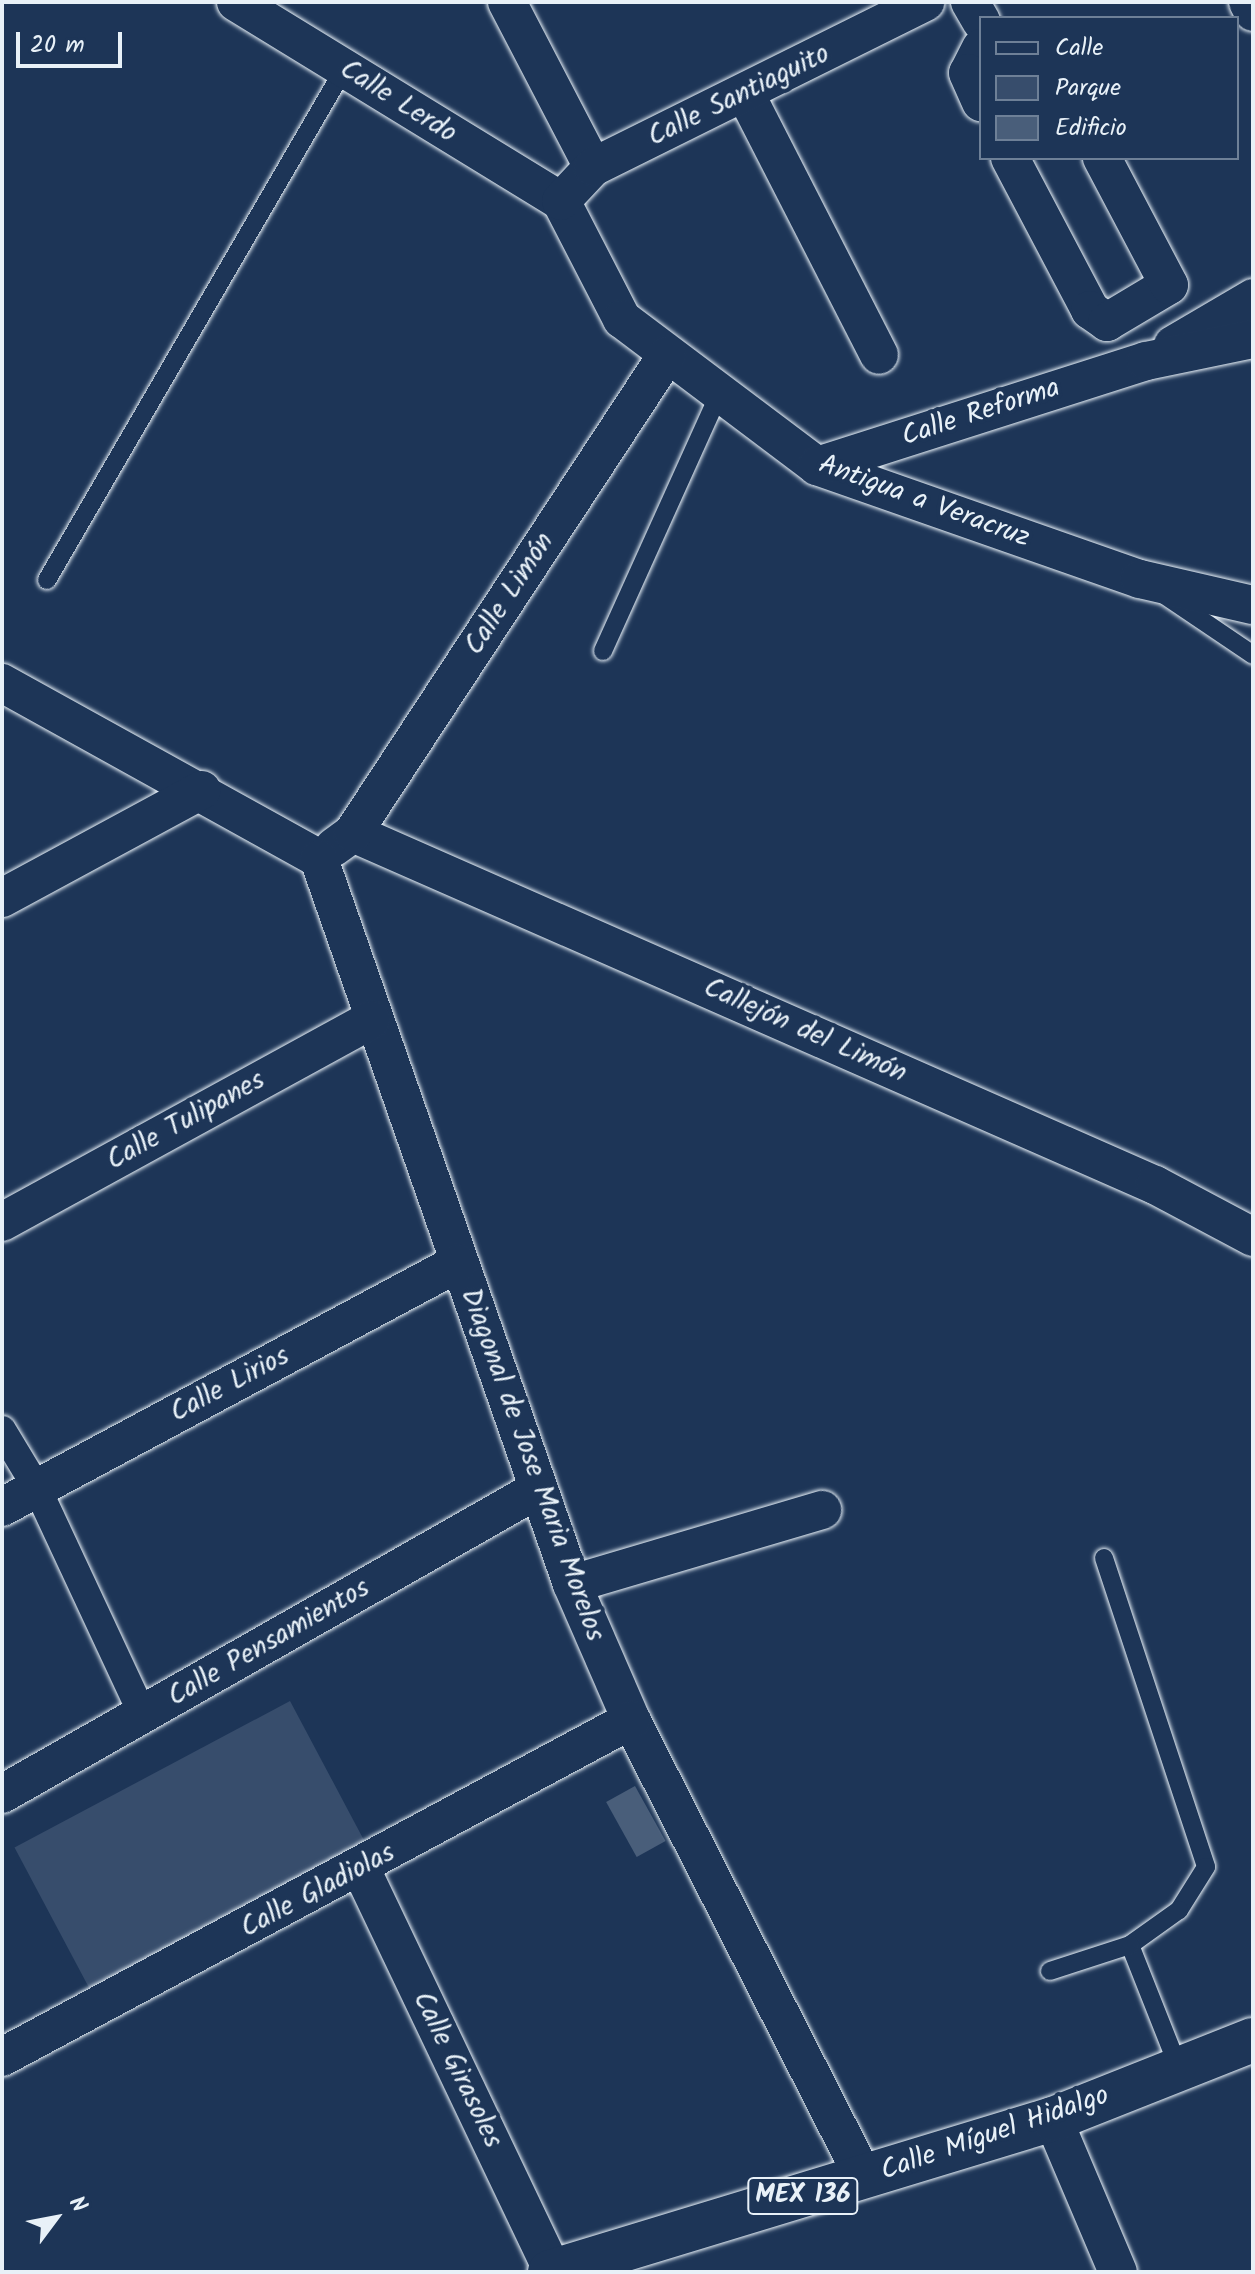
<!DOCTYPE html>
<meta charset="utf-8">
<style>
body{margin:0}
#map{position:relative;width:1255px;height:2274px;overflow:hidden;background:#1d3557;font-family:Kalam,sans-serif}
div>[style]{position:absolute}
.green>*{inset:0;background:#374d6c;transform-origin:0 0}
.building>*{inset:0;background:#495e7a;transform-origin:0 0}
.roads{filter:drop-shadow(0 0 2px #e8f1f8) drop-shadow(0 0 2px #e8f1f8)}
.service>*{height:18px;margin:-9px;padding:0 9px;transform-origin:9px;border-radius:9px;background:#1d3557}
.pedestrian>*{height:28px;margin:-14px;padding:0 14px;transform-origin:14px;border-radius:14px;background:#1d3557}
.minor>*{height:38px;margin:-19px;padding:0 19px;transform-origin:19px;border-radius:19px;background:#1d3557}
.primary>*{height:44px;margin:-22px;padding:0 22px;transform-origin:22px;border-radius:22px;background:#1d3557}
span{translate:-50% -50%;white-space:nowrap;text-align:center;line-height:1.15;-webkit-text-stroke:8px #1d3557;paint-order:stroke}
.shield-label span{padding:2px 6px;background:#1d3557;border:2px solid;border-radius:6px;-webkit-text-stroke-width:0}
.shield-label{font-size:26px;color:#e8f1f8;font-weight:700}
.street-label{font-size:28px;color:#e8f1f8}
.frame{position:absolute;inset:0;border:4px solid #e8f1f8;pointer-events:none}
.legend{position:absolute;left:979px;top:16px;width:260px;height:144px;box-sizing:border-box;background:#1d3557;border:2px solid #6e8097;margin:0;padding:10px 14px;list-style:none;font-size:24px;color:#e8f1f8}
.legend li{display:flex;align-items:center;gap:16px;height:40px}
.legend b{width:40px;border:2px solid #6e8097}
.north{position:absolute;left:16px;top:2178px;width:80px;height:80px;-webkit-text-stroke:6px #1d3557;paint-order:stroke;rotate:58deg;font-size:22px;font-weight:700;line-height:32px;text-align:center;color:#e8f1f8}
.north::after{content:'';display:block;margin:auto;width:28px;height:36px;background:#e8f1f8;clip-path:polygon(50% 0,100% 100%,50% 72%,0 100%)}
.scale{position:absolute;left:16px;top:32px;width:106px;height:36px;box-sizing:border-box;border:4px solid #e8f1f8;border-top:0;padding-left:10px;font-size:24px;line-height:28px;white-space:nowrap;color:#e8f1f8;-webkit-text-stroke:6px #1d3557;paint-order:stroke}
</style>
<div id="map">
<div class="green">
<div style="left:290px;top:1701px;width:163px;height:312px;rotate:62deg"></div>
</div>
<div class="building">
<div style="left:635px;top:1786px;width:63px;height:33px;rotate:61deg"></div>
</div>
<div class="roads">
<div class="service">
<div style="left:47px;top:580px;width:591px;rotate:-59.83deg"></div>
<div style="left:1166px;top:596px;width:105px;rotate:34.1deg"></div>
<div style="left:603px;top:651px;width:280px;rotate:-65.7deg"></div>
<div style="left:1104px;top:1558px;width:325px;rotate:71.7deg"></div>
<div style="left:1206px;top:1867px;width:51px;rotate:122.1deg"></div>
<div style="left:1179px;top:1910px;width:60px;rotate:144.5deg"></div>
<div style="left:1130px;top:1945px;width:133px;rotate:68.4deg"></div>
<div style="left:1050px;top:1971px;width:84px;rotate:-18deg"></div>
</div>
<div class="pedestrian">
<div style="left:2px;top:1430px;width:68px;rotate:58.9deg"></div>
<div style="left:37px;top:1488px;width:251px;rotate:65deg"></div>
</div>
<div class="minor">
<div style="left:236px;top:2px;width:381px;rotate:31.5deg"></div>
<div style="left:507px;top:2px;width:186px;rotate:62.5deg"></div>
<div style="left:970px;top:2px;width:22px;rotate:60deg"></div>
<div style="left:1248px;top:2px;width:11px;rotate:63deg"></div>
<div style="left:981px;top:48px;width:28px;rotate:117deg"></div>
<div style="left:968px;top:73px;width:32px;rotate:66deg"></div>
<div style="left:745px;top:93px;width:294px;rotate:62.9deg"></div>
<div style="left:1010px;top:158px;width:172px;rotate:62.2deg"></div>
<div style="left:1090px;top:310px;width:21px;rotate:35deg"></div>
<div style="left:1107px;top:322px;width:72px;rotate:-30.8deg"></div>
<div style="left:1169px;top:285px;width:144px;rotate:-117.8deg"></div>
<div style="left:561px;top:201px;width:133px;rotate:62.7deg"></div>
<div style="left:622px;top:319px;width:244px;rotate:37deg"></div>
<div style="left:817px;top:466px;width:342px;rotate:19.3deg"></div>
<div style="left:1140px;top:579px;width:116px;rotate:13deg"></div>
<div style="left:561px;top:201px;width:47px;rotate:-46.7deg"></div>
<div style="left:593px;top:167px;width:371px;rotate:-26.4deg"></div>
<div style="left:1173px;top:345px;width:93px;rotate:-30.4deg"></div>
<div style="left:817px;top:466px;width:345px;rotate:-17.7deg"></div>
<div style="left:1146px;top:361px;width:109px;rotate:-11.6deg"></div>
<div style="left:2px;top:683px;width:363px;rotate:29deg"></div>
<div style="left:353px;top:833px;width:876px;rotate:23.7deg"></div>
<div style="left:1155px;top:1185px;width:111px;rotate:28deg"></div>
<div style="left:334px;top:847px;width:24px;rotate:-36deg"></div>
<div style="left:353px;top:833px;width:572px;rotate:-56.7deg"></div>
<div style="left:319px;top:859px;width:768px;rotate:70.76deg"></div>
<div style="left:572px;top:1584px;width:148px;rotate:66.5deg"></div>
<div style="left:631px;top:1720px;width:514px;rotate:63.04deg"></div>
<div style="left:2px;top:898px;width:227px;rotate:-28.4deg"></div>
<div style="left:2px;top:1222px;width:421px;rotate:-28.7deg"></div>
<div style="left:2px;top:1507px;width:517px;rotate:-28.15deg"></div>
<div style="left:572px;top:1584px;width:261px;rotate:-16.5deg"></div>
<div style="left:2px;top:1794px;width:613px;rotate:-29.62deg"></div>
<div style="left:361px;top:1869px;width:445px;rotate:64.5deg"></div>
<div style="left:2px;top:2057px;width:714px;rotate:-28.18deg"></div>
<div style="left:1053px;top:2119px;width:166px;rotate:67deg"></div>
</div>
<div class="primary">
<div style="left:550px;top:2272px;width:526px;rotate:-16.92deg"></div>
<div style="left:1053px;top:2119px;width:215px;rotate:-21.6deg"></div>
</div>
</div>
<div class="shield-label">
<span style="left:803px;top:2196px">MEX 136</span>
</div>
<div class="street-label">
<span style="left:739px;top:96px;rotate:-26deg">Calle Santiaguito</span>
<span style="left:398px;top:102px;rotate:32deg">Calle Lerdo</span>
<span style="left:981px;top:413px;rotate:-18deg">Calle Reforma</span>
<span style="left:924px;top:502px;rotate:20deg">Antigua a Veracruz</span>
<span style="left:510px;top:594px;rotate:-57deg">Calle Limón</span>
<span style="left:805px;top:1031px;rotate:24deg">Callejón del Limón</span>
<span style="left:186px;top:1121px;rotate:-29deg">Calle Tulipanes</span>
<span style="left:230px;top:1385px;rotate:-28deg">Calle Lirios</span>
<span style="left:532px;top:1465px;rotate:70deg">Diagonal de Jose Maria Morelos</span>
<span style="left:269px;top:1643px;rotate:-30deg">Calle Pensamientos</span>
<span style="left:318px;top:1891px;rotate:-28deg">Calle Gladiolas</span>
<span style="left:457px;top:2070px;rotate:64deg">Calle Girasoles</span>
<span style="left:995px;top:2134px;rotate:-19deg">Calle Míguel Hidalgo</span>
</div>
<div class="frame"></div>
<ul class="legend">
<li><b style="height:10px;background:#1d3557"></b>Calle</li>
<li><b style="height:22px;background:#374d6c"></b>Parque</li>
<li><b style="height:22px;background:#495e7a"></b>Edificio</li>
</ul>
<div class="north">N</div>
<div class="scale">20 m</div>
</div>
